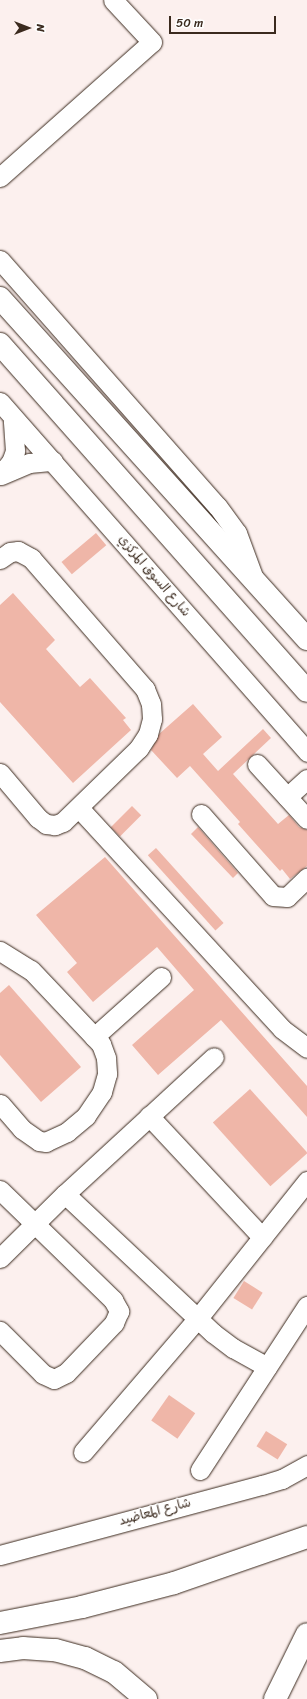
<!DOCTYPE html>
<meta charset="utf-8">
<style>
body{margin:0}
#map{position:relative;width:307px;height:1699px;overflow:hidden;background:#fcf0ee;font-family:Sriracha,"Playpen Sans Arabic",sans-serif}
div>[style]{position:absolute}
.building>*{inset:0;background:#efb6a8;transform-origin:0 0}
.roads{filter:drop-shadow(0 0 1px #3b2a1e) drop-shadow(0 0 1px #3b2a1e)}
.minor>*{height:19px;margin:-9.5px;padding:0 9.5px;transform-origin:9.5px;border-radius:9.5px;background:#fff}
.major>*{height:22px;margin:-11px;padding:0 11px;transform-origin:11px;border-radius:11px;background:#fff}
.highway>*{height:22px;margin:-11px;padding:0 11px;transform-origin:11px;border-radius:11px;background:#fff}
span{translate:-50% -50%;white-space:nowrap;text-align:center;line-height:1.15;-webkit-text-stroke:3px #fff;paint-order:stroke}
.street-label{font-size:13px;color:#3b2a1e}
.north{position:absolute;left:8px;top:8px;width:40px;height:40px;-webkit-text-stroke:3px #fff;paint-order:stroke;rotate:90deg;font-size:11px;font-weight:700;line-height:16px;text-align:center;color:#3b2a1e}
.north::after{content:'';display:block;margin:auto;width:14px;height:18px;background:#3b2a1e;clip-path:polygon(50% 0,100% 100%,50% 72%,0 100%)}
.scale{position:absolute;left:169px;top:16px;width:107px;height:18px;box-sizing:border-box;border:2px solid #3b2a1e;border-top:0;padding-left:5px;font-size:12px;line-height:14px;white-space:nowrap;color:#3b2a1e;-webkit-text-stroke:3px #fff;paint-order:stroke}
</style>
<div id="map">
<div class="building">
<div style="left:96px;top:533px;width:16px;height:45px;rotate:50deg"></div>
<div style="clip-path:polygon(13px 593px,55px 640px,46px 649px,80px 687px,90px 678px,126px 718px,123px 720px,131px 730px,73px 783px,0 702px,0 605px)"></div>
<div style="clip-path:polygon(193px 704px,222px 737px,203px 754px,218px 771px,263px 729px,271px 738px,233px 774px,278px 824px,289px 815px,299px 827px,307px 830px,307px 866px,290px 879px,282px 869px,280px 871px,238px 824px,240px 822px,190px 766px,177px 778px,151px 750px,159px 734px)"></div>
<div style="left:132px;top:806px;width:13px;height:30px;rotate:45deg"></div>
<div style="clip-path:polygon(198px 827px,238px 873px,233px 878px,191px 834px)"></div>
<div style="left:156px;top:848px;width:101px;height:11px;rotate:48deg"></div>
<div style="clip-path:polygon(105px 857px,307px 1086px,307px 1117px,221px 1020px,158px 1075px,132px 1045px,194px 990px,157px 947px,93px 1002px,67px 972px,77px 963px,36px 915px)"></div>
<div style="clip-path:polygon(9px 985px,81px 1067px,41px 1102px,0 1055px,0 993px)"></div>
<div style="left:250px;top:1089px;width:86px;height:50px;rotate:48deg"></div>
<div style="left:244px;top:1281px;width:22px;height:20px;rotate:32deg"></div>
<div style="left:169px;top:1395px;width:32px;height:31px;rotate:35deg"></div>
<div style="left:266px;top:1431px;width:25px;height:18px;rotate:32deg"></div>
</div>
<div class="roads">
<div class="minor">
<div style="left:0;top:177px;width:203px;rotate:-41.6deg"></div>
<div style="left:152px;top:42px;width:57px;rotate:-132.9deg"></div>
<div style="left:0;top:260px;width:329px;rotate:48.6deg"></div>
<div style="left:218px;top:507px;width:32px;rotate:54deg"></div>
<div style="left:237px;top:533px;width:49px;rotate:69.7deg"></div>
<div style="left:0;top:402px;width:466px;rotate:48.7deg"></div>
<div style="left:0;top:475px;width:17px;rotate:-50deg"></div>
<div style="left:11px;top:462px;width:12px;rotate:-70deg"></div>
<div style="left:15px;top:451px;width:31px;rotate:-94deg"></div>
<div style="left:1px;top:475px;width:30px;rotate:-23deg"></div>
<div style="left:29px;top:463px;width:24px;rotate:-5deg"></div>
<div style="left:0;top:559px;width:12px;rotate:-35deg"></div>
<div style="left:10px;top:552px;width:8px;rotate:-7deg"></div>
<div style="left:18px;top:551px;width:15px;rotate:28deg"></div>
<div style="left:31px;top:558px;width:174px;rotate:49deg"></div>
<div style="left:145px;top:689px;width:16px;rotate:68deg"></div>
<div style="left:151px;top:704px;width:15px;rotate:86deg"></div>
<div style="left:152px;top:719px;width:16px;rotate:105deg"></div>
<div style="left:148px;top:734px;width:17px;rotate:123deg"></div>
<div style="left:139px;top:748px;width:106px;rotate:135.8deg"></div>
<div style="left:63px;top:822px;width:9px;rotate:159deg"></div>
<div style="left:55px;top:825px;width:9px;rotate:-174deg"></div>
<div style="left:46px;top:824px;width:10px;rotate:-143deg"></div>
<div style="left:38px;top:818px;width:59px;rotate:-130.2deg"></div>
<div style="left:257px;top:764px;width:74px;rotate:47.7deg"></div>
<div style="left:287px;top:797px;width:27px;rotate:-42deg"></div>
<div style="left:79px;top:808px;width:300px;rotate:47.4deg"></div>
<div style="left:282px;top:1029px;width:31px;rotate:37deg"></div>
<div style="left:201px;top:814px;width:109px;rotate:48.7deg"></div>
<div style="left:273px;top:896px;width:14px;rotate:4deg"></div>
<div style="left:287px;top:897px;width:28px;rotate:-44deg"></div>
<div style="left:0;top:951px;width:36px;rotate:32deg"></div>
<div style="left:31px;top:970px;width:102px;rotate:46.6deg"></div>
<div style="left:101px;top:1044px;width:15px;rotate:70deg"></div>
<div style="left:106px;top:1058px;width:16px;rotate:86deg"></div>
<div style="left:107px;top:1074px;width:19px;rotate:106deg"></div>
<div style="left:102px;top:1092px;width:29px;rotate:124deg"></div>
<div style="left:86px;top:1116px;width:25px;rotate:140deg"></div>
<div style="left:67px;top:1132px;width:23px;rotate:155deg"></div>
<div style="left:46px;top:1142px;width:7px;rotate:-172deg"></div>
<div style="left:39px;top:1141px;width:21px;rotate:-145deg"></div>
<div style="left:22px;top:1129px;width:33px;rotate:-131deg"></div>
<div style="left:94px;top:1037px;width:90px;rotate:-41.8deg"></div>
<div style="left:149px;top:1116px;width:166px;rotate:47deg"></div>
<div style="left:0;top:1190px;width:158px;rotate:44.2deg"></div>
<div style="left:113px;top:1300px;width:13px;rotate:61deg"></div>
<div style="left:119px;top:1311px;width:13px;rotate:113deg"></div>
<div style="left:114px;top:1323px;width:69px;rotate:133.8deg"></div>
<div style="left:66px;top:1373px;width:13px;rotate:153deg"></div>
<div style="left:54px;top:1379px;width:12px;rotate:-156deg"></div>
<div style="left:43px;top:1374px;width:61px;rotate:-135deg"></div>
<div style="left:65px;top:1194px;width:203px;rotate:43.2deg"></div>
<div style="left:213px;top:1333px;width:25px;rotate:37deg"></div>
<div style="left:233px;top:1348px;width:39px;rotate:29deg"></div>
<div style="left:0;top:1258px;width:91px;rotate:-44.6deg"></div>
<div style="left:65px;top:1194px;width:202px;rotate:-42.6deg"></div>
<div style="left:83px;top:1452px;width:177px;rotate:-49.4deg"></div>
<div style="left:198px;top:1318px;width:175px;rotate:-51.5deg"></div>
<div style="left:200px;top:1470px;width:196px;rotate:-56.9deg"></div>
<div style="left:0;top:1555px;width:271px;rotate:-15deg"></div>
<div style="left:262px;top:1485px;width:21px;rotate:-17deg"></div>
<div style="left:282px;top:1479px;width:29px;rotate:-29deg"></div>
</div>
<div class="major">
<div style="left:0;top:298px;width:459px;rotate:48deg"></div>
<div style="left:0;top:344px;width:463px;rotate:48.5deg"></div>
</div>
<div class="highway">
<div style="left:0;top:1623px;width:84px;rotate:-11deg"></div>
<div style="left:82px;top:1607px;width:95px;rotate:-14.6deg"></div>
<div style="left:174px;top:1583px;width:141px;rotate:-19.1deg"></div>
<div style="left:0;top:1651px;width:23px;rotate:-7deg"></div>
<div style="left:23px;top:1648px;width:32px;rotate:4deg"></div>
<div style="left:55px;top:1650px;width:31px;rotate:15deg"></div>
<div style="left:85px;top:1658px;width:32px;rotate:26deg"></div>
<div style="left:114px;top:1672px;width:42px;rotate:40.2deg"></div>
<div style="left:275px;top:1699px;width:72px;rotate:-63.8deg"></div>
</div>
</div>
<div class="street-label">
<span style="left:154px;top:576px;rotate:49deg">شارع السوق المركزي</span>
<span style="left:155px;top:1512px;rotate:-15deg">شارع المعاضيد</span>
</div>
<div class="north">N</div>
<div class="scale">50 m</div>
</div>
